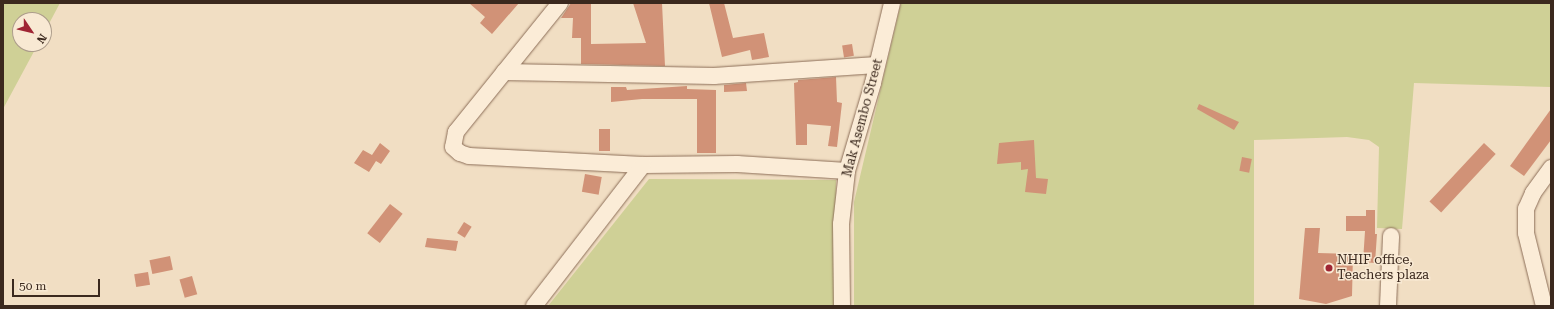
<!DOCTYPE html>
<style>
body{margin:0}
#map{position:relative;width:1554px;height:309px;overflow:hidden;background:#f1dec3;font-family:"Roboto Serif",serif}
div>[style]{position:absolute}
.green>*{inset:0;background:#cfd096}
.building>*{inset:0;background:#d19277;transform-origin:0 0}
.roads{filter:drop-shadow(0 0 1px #8c6e58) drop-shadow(0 0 1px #8c6e58)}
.minor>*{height:16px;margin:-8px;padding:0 8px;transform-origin:8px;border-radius:8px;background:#fbecd7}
.dots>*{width:11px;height:11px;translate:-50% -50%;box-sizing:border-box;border:2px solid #f8e9d3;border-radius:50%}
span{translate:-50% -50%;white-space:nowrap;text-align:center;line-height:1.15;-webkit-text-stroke:3px #f8e9d3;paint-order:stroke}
.street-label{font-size:13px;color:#3b291e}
.poi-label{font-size:13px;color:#3b291e}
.left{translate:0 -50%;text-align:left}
.frame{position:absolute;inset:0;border:4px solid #3b291e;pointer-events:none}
.north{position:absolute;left:12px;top:12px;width:40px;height:40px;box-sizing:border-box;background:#f8e9d3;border:1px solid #ac9c8b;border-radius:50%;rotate:125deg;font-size:11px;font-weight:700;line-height:16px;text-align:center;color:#3b291e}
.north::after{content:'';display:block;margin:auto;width:14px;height:18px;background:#9f2533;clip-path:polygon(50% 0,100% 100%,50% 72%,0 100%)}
.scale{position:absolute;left:12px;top:279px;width:88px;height:18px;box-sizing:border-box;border:2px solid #3b291e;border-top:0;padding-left:5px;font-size:12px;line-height:14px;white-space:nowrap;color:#3b291e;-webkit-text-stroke:3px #f8e9d3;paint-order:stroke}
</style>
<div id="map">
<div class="green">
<div style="clip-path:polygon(3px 3px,60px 3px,44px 33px,44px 20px,20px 20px,20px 44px,38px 44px,3px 109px)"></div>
<div style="clip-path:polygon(901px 3px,1551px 3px,1551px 87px,1414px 83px,1402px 229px,1377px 228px,1379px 147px,1369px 140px,1347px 137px,1254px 140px,1254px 306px,854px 306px,854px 202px)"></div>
<div style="clip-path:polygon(649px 179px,836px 180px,835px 306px,548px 306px)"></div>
</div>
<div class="building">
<div style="clip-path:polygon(469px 3px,519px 3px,492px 34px,480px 23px,485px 17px)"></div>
<div style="clip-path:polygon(571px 3px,591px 3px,591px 44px,646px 43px,633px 3px,662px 3px,665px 66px,581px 64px,581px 38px,572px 38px,573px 18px,561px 18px)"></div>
<div style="clip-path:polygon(709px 3px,724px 3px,733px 38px,764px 33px,769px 57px,752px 60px,750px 50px,722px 57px)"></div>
<div style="left:852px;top:44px;width:12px;height:10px;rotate:81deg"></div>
<div style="clip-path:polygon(836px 77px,837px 102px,842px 103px,837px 147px,828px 146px,831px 126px,807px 124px,807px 145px,796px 145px,794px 83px,798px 82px,798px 80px)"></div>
<div style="clip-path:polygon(746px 83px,747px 91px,724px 92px,724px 85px)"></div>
<div style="clip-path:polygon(687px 86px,687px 89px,716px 90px,716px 153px,697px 153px,697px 99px,642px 99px,611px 102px,611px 87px,626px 87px,627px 90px)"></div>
<div style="clip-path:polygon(1199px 104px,1239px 122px,1234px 130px,1197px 109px)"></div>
<div style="clip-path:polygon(1551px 109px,1551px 140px,1524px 176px,1510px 166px)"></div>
<div style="left:599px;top:129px;width:11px;height:22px"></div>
<div style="clip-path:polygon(1034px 140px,1036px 178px,1048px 179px,1046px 194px,1025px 192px,1028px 169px,1021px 170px,1021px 162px,997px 164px,999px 143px)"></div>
<div style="clip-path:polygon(380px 143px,390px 151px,381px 164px,376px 161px,369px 172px,354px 163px,363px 150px,372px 155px)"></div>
<div style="left:1484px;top:143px;width:16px;height:80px;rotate:43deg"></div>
<div style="left:1242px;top:157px;width:10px;height:14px;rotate:11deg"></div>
<div style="left:585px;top:174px;width:17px;height:18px;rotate:10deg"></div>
<div style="left:390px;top:204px;width:16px;height:37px;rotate:38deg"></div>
<div style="clip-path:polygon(1366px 210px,1375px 210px,1375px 234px,1377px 234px,1375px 263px,1363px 262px,1365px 231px,1346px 231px,1346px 216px,1366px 216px)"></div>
<div style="left:464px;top:222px;width:9px;height:13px;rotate:32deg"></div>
<div style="clip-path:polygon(1305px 228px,1320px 228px,1318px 253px,1353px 254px,1352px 296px,1326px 304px,1299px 299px)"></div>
<div style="clip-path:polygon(427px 238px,458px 241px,456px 251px,425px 247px)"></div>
<div style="left:170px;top:256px;width:14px;height:21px;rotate:78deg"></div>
<div style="left:148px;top:272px;width:13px;height:14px;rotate:81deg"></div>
<div style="left:192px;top:276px;width:19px;height:13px;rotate:74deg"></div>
</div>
<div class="roads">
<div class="minor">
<div style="left:560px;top:3px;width:166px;rotate:128.9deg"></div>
<div style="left:456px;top:132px;width:15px;rotate:101deg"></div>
<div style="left:453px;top:147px;width:9px;rotate:41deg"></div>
<div style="left:460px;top:153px;width:9px;rotate:18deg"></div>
<div style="left:469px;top:156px;width:174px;rotate:3deg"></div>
<div style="left:643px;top:165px;width:94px;rotate:-0.6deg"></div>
<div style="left:737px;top:164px;width:110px;rotate:3.6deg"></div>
<div style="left:504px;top:72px;width:210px;rotate:1.1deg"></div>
<div style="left:714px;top:76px;width:163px;rotate:-3.9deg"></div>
<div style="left:534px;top:306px;width:178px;rotate:-52.3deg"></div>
<div style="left:842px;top:306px;width:82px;rotate:-90.7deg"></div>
<div style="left:841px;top:224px;width:53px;rotate:-83.5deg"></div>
<div style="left:847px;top:171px;width:92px;rotate:-73.5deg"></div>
<div style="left:873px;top:83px;width:82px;rotate:-76.6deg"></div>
<div style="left:1388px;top:306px;width:70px;rotate:-87.5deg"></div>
<div style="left:1544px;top:306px;width:75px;rotate:-103.9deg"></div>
<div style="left:1526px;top:233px;width:24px;rotate:-90deg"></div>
<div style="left:1526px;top:209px;width:17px;rotate:-66deg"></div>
<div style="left:1533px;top:193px;width:31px;rotate:-54deg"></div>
</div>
</div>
<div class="dots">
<div style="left:1329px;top:268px;background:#9f2533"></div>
</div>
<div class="street-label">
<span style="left:863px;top:118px;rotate:-75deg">Mak Asembo Street</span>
</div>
<div class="poi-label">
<span class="left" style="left:1337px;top:268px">NHIF office,<br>Teachers plaza</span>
</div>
<div class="frame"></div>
<div class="north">N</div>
<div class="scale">50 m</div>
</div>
